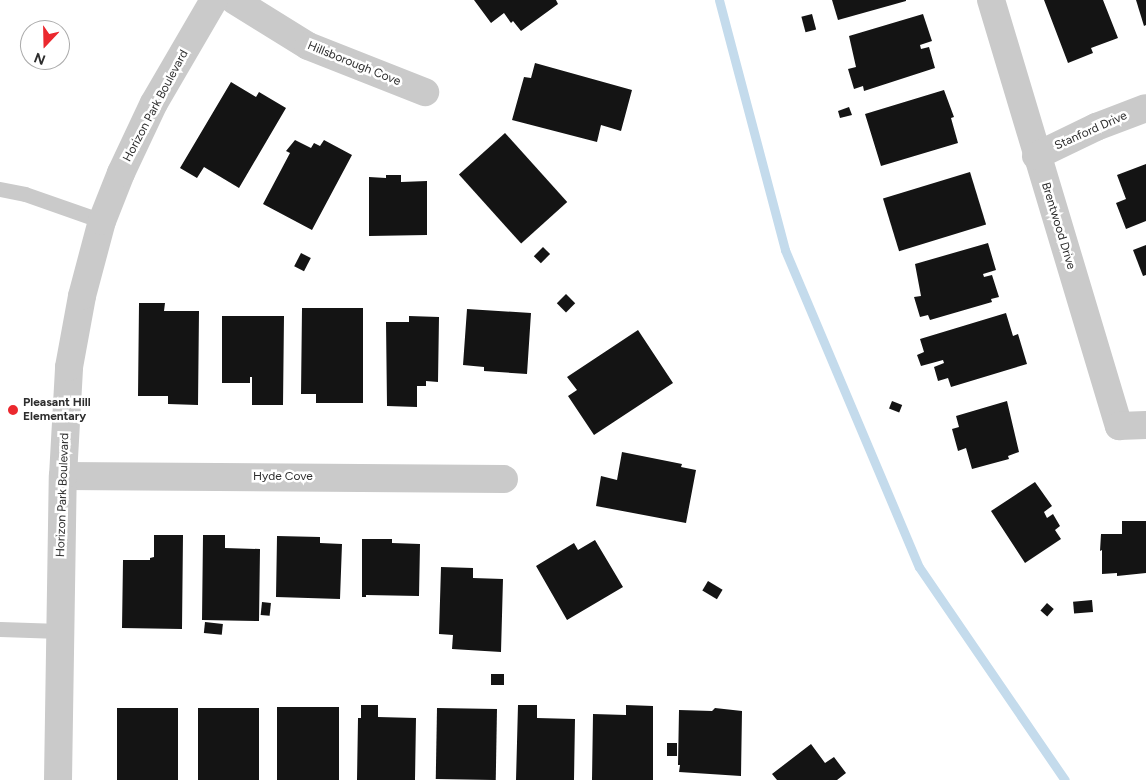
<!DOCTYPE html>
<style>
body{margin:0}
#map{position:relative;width:1146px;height:780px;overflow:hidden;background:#fff;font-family:Figtree,sans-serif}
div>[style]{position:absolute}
.stream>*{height:9px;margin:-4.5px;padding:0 4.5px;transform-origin:4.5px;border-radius:4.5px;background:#c4dbec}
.building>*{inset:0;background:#141414;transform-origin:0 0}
.lane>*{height:15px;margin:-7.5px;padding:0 7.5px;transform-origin:7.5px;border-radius:7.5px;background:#cacaca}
.street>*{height:28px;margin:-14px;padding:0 14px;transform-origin:14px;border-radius:14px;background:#cacaca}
.dots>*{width:14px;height:14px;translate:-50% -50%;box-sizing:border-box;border:2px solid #fff;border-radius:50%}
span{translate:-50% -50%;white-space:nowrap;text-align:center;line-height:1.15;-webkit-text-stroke:5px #fff;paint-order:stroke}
.street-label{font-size:12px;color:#2d2d2d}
.poi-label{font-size:12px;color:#2d2d2d;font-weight:700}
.left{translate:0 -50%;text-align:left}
.north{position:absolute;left:20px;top:20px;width:50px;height:50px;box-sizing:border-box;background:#fff;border:1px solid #ababab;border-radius:50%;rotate:201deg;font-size:14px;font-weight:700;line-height:20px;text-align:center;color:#2d2d2d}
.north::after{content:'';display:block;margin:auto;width:18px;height:22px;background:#eb282e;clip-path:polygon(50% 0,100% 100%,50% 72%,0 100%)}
</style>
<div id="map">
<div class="stream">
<div style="left:719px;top:0;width:259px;rotate:75.2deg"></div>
<div style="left:785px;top:250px;width:344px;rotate:67.1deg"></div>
<div style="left:919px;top:567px;width:258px;rotate:55.6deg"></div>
</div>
<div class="building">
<div style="clip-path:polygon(474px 0,556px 0,558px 4px,521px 31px,513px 21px,511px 23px,504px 13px,491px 23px)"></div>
<div style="clip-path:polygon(832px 0,906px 0,906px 1px,838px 20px)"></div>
<div style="clip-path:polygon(1044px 0,1103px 0,1118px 38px,1091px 48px,1093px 53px,1068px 63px)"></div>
<div style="clip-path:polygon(1136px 0,1146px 0,1146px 25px,1144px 26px)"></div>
<div style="left:812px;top:14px;width:16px;height:11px;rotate:75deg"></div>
<div style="clip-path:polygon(923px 14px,932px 41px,920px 45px,921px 49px,929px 47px,935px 68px,864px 91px,863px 86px,854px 89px,848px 69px,856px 67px,849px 36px)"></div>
<div style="clip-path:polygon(535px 63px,632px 90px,621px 131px,601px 125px,597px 142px,512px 120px,524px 77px,531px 78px)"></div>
<div style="clip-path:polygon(231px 82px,256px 97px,259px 92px,286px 108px,239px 188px,204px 167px,197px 178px,180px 168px)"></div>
<div style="clip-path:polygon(944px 90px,954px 117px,951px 118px,958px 143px,881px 166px,865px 114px)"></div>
<div style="clip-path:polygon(849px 107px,852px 115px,840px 118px,838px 111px)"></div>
<div style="left:505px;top:133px;width:93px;height:62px;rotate:48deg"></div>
<div style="clip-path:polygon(295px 140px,311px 148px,314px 143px,320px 146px,324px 140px,352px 155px,312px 230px,263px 204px,290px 153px,286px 151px)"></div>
<div style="clip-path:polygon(1146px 164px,1146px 221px,1126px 229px,1116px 203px,1126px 199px,1117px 175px)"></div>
<div style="left:970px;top:172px;width:55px;height:91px;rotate:73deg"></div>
<div style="clip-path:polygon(386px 175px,401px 175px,401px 182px,427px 181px,427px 235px,369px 236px,369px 177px,386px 178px)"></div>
<div style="clip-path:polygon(988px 243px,996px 270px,983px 274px,984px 277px,992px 275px,999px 297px,991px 299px,992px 302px,930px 320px,928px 315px,920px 317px,914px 297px,921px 296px,915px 264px)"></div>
<div style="clip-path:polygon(1146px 245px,1146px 275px,1143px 276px,1133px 250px)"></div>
<div style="left:543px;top:247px;width:10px;height:13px;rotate:45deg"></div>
<div style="left:301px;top:253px;width:11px;height:15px;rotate:27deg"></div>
<div style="left:566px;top:294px;width:13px;height:13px;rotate:45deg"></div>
<div style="clip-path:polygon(139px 303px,165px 303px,164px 311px,199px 311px,198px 405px,168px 404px,168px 396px,138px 396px)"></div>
<div style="clip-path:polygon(302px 308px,363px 308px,363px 403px,316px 403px,316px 394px,301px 394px)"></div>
<div style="clip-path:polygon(467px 309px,531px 313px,527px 374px,484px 371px,484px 367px,463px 365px)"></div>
<div style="clip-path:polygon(1006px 313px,1013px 336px,1018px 334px,1027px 364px,951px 387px,948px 378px,938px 381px,934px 367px,944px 363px,943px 360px,921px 366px,917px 355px,924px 352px,920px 339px)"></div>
<div style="clip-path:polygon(222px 316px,284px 316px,283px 405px,252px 405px,252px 377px,250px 377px,250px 383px,222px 383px)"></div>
<div style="clip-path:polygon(409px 316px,439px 317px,438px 382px,426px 381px,426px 386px,417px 386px,417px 407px,387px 406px,386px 322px,409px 322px)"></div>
<div style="clip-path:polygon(638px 330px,673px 383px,594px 435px,568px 396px,577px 390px,567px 377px)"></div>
<div style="left:892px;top:401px;width:11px;height:8px;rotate:22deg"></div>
<div style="clip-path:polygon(1007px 401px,1019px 452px,1008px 456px,1009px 459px,972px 469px,966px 448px,958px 451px,952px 429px,959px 427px,956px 416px)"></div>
<div style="clip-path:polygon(622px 452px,682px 464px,681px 467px,696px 470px,686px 523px,596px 506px,601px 476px,617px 480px)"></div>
<div style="clip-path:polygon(1035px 482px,1052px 506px,1044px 512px,1047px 518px,1053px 514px,1060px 526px,1055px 530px,1061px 539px,1025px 563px,991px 511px)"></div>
<div style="clip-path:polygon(1122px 521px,1146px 521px,1146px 573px,1117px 576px,1117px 573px,1102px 574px,1102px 550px,1100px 551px,1101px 534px,1122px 534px)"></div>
<div style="clip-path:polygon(154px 535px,183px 535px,182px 629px,122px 628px,123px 560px,150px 560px,150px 558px,154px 557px)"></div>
<div style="clip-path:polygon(203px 535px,225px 535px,225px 548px,260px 549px,259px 621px,202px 620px)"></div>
<div style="clip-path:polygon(277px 536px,320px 537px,320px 543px,342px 544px,340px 599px,276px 597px)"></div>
<div style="clip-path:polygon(362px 539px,392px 539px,392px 543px,420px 544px,419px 596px,366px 595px,366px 597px,362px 597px)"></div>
<div style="clip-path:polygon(595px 540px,623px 587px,567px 620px,536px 566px,574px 543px,578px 550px)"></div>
<div style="clip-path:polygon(441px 567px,473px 568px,473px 578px,503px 579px,501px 652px,452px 649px,453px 635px,439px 634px)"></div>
<div style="left:708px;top:581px;width:17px;height:11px;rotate:31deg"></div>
<div style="left:1092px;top:600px;width:12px;height:19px;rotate:85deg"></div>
<div style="left:262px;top:602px;width:9px;height:13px;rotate:6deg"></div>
<div style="left:1047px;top:603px;width:9px;height:10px;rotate:41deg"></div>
<div style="left:205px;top:622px;width:18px;height:11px;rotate:6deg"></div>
<div style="left:491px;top:674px;width:13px;height:11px"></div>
<div style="clip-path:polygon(361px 705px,378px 705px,378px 717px,416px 718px,415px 780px,357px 780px,358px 718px,361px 718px)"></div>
<div style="clip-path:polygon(518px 705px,537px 705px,537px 718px,575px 719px,574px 780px,516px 780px)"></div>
<div style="clip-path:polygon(626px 705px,653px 706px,653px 780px,592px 780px,593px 714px,626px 715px)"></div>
<div style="left:277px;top:707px;width:62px;height:73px"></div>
<div style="left:117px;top:708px;width:61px;height:72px"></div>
<div style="left:259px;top:708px;width:72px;height:61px;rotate:90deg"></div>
<div style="left:437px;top:708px;width:60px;height:71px;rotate:1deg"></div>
<div style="clip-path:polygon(715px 708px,742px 711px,741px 776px,679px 772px,680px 765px,678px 765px,679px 710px,712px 711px)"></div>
<div style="left:667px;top:743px;width:10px;height:13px"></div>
<div style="clip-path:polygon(811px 744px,825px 763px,834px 757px,846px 773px,837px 780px,777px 780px,772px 774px)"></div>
</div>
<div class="lane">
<div style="left:0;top:189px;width:25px;rotate:11deg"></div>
<div style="left:25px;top:194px;width:82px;rotate:19.3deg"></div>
<div style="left:0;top:629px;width:60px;rotate:1.9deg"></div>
</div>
<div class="street">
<div style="left:234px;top:0;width:87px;rotate:31.9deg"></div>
<div style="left:308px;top:46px;width:126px;rotate:21.5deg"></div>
<div style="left:991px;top:0;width:445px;rotate:73.3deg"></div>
<div style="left:1119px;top:426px;width:27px;rotate:-2deg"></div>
<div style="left:1036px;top:156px;width:67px;rotate:-25.8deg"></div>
<div style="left:1096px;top:127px;width:53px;rotate:-20.8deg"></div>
<div style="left:63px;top:476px;width:441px;rotate:0.4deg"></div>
<div style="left:58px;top:780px;width:304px;rotate:-89.1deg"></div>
<div style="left:63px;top:476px;width:109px;rotate:-86.8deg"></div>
<div style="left:69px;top:367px;width:72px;rotate:-79.6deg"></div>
<div style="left:82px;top:296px;width:78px;rotate:-75.1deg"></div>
<div style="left:102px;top:221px;width:52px;rotate:-68.4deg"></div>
<div style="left:121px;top:173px;width:77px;rotate:-64.8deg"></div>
<div style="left:154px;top:103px;width:119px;rotate:-59.8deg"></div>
</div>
<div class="dots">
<div style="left:13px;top:410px;background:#eb282e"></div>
</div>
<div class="street-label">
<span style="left:354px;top:64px;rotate:22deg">Hillsborough Cove</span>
<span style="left:156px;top:106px;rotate:-62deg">Horizon Park Boulevard</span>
<span style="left:1091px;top:131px;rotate:-24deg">Stanford Drive</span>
<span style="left:1058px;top:226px;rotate:73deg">Brentwood Drive</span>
<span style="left:283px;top:477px">Hyde Cove</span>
<span style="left:63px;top:495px;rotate:-88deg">Horizon Park Boulevard</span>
</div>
<div class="poi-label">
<span class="left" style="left:23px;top:410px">Pleasant Hill<br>Elementary</span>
</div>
<div class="north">N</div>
</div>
